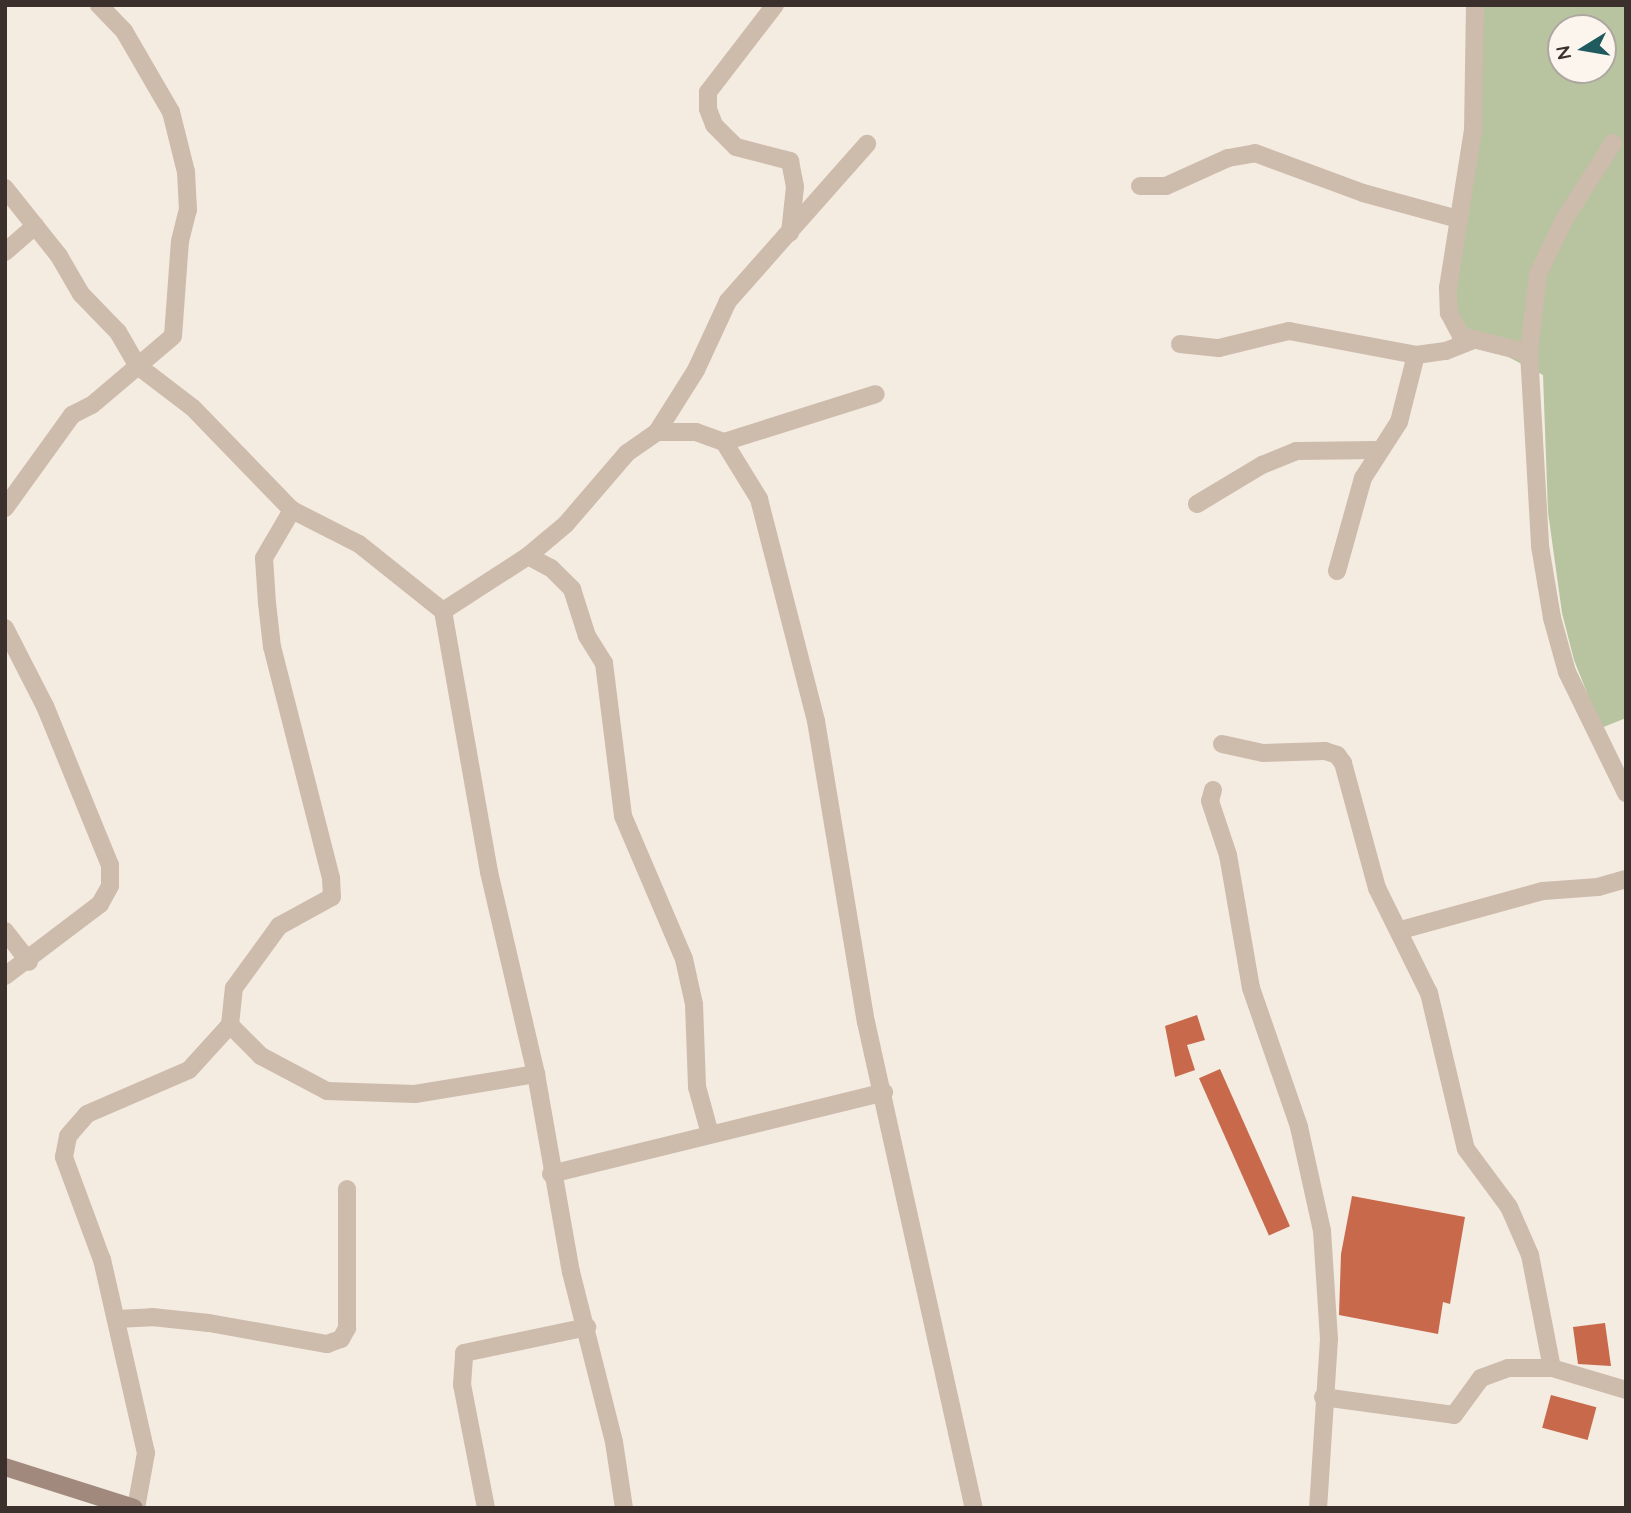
<!DOCTYPE html>
<style>
body{margin:0}
#map{position:relative;width:1631px;height:1513px;overflow:hidden;background:#f4ebe1;font-family:Quicksand,sans-serif}
div>[style]{position:absolute}
.green>*{inset:0;background:#b8c4a0}
.building>*{inset:0;background:#c8694b;transform-origin:0 0}
.street>*{height:18px;margin:-9px;padding:0 9px;transform-origin:9px;border-radius:9px;background:#cdbbac}
.secondary>*{height:18px;margin:-9px;padding:0 9px;transform-origin:9px;border-radius:9px;background:#a18a7d}
span{translate:-50% -50%;white-space:nowrap;text-align:center;line-height:1.15;-webkit-text-stroke:5px #fbf5ee;paint-order:stroke}
.frame{position:absolute;inset:0;border:7px solid #3b302b;pointer-events:none}
.north{position:absolute;left:1547px;top:14px;width:70px;height:70px;box-sizing:border-box;background:#fbf5ee;border:2px solid #aea6a0;border-radius:50%;rotate:259deg;font-size:19px;font-weight:700;line-height:28px;text-align:center;color:#3b302b}
.north::after{content:'';display:block;margin:auto;width:24px;height:32px;background:#1f5a5e;clip-path:polygon(50% 0,100% 100%,50% 72%,0 100%)}
</style>
<div id="map">
<div class="green">
<div style="clip-path:polygon(evenodd,1481px 5px,1626px 5px,1626px 718px,1601px 728px,1574px 660px,1562px 613px,1548px 512px,1543px 375px,1451px 327px,1481px 5px,1561px 28px,1603px 28px,1603px 70px,1561px 70px,1561px 28px)"></div>
</div>
<div class="building">
<div style="clip-path:polygon(1197px 1015px,1205px 1040px,1187px 1045px,1195px 1070px,1175px 1077px,1165px 1026px)"></div>
<div style="left:1220px;top:1069px;width:172px;height:23px;rotate:66deg"></div>
<div style="clip-path:polygon(1352px 1196px,1465px 1217px,1450px 1304px,1443px 1302px,1438px 1334px,1339px 1315px,1341px 1254px)"></div>
<div style="clip-path:polygon(1605px 1323px,1611px 1366px,1578px 1364px,1573px 1327px)"></div>
<div style="left:1551px;top:1395px;width:47px;height:34px;rotate:15deg"></div>
</div>
<div class="street">
<div style="left:775px;top:5px;width:110px;rotate:127.6deg"></div>
<div style="left:708px;top:92px;width:17px;rotate:90deg"></div>
<div style="left:708px;top:109px;width:17px;rotate:69deg"></div>
<div style="left:714px;top:125px;width:31px;rotate:45deg"></div>
<div style="left:736px;top:147px;width:56px;rotate:14.5deg"></div>
<div style="left:790px;top:161px;width:26px;rotate:79deg"></div>
<div style="left:795px;top:187px;width:46px;rotate:96.2deg"></div>
<div style="left:1475px;top:5px;width:125px;rotate:90.9deg"></div>
<div style="left:1473px;top:130px;width:160px;rotate:99deg"></div>
<div style="left:1448px;top:288px;width:25px;rotate:88deg"></div>
<div style="left:1449px;top:313px;width:26px;rotate:62deg"></div>
<div style="left:1461px;top:336px;width:70px;rotate:14deg"></div>
<div style="left:1613px;top:143px;width:89px;rotate:122.6deg"></div>
<div style="left:1565px;top:218px;width:62px;rotate:115.7deg"></div>
<div style="left:1538px;top:274px;width:80px;rotate:96.5deg"></div>
<div style="left:1529px;top:353px;width:193px;rotate:86.7deg"></div>
<div style="left:1540px;top:546px;width:73px;rotate:80.5deg"></div>
<div style="left:1552px;top:618px;width:56px;rotate:74.5deg"></div>
<div style="left:1567px;top:672px;width:135px;rotate:64deg"></div>
<div style="left:1140px;top:186px;width:26px"></div>
<div style="left:1166px;top:186px;width:68px;rotate:-24.3deg"></div>
<div style="left:1228px;top:158px;width:27px;rotate:-10deg"></div>
<div style="left:1255px;top:153px;width:115px;rotate:20.3deg"></div>
<div style="left:1363px;top:193px;width:98px;rotate:15.3deg"></div>
<div style="left:5px;top:188px;width:87px;rotate:51.5deg"></div>
<div style="left:59px;top:256px;width:44px;rotate:59.9deg"></div>
<div style="left:81px;top:294px;width:53px;rotate:45.8deg"></div>
<div style="left:118px;top:332px;width:39px;rotate:60deg"></div>
<div style="left:138px;top:366px;width:69px;rotate:37.4deg"></div>
<div style="left:193px;top:408px;width:142px;rotate:45.9deg"></div>
<div style="left:292px;top:510px;width:75px;rotate:26.9deg"></div>
<div style="left:359px;top:544px;width:107px;rotate:38.6deg"></div>
<div style="left:443px;top:611px;width:101px;rotate:-32.9deg"></div>
<div style="left:528px;top:556px;width:50px;rotate:-40.1deg"></div>
<div style="left:566px;top:524px;width:94px;rotate:-49.3deg"></div>
<div style="left:627px;top:453px;width:37px;rotate:-35deg"></div>
<div style="left:657px;top:432px;width:39px"></div>
<div style="left:696px;top:432px;width:30px;rotate:20deg"></div>
<div style="left:724px;top:442px;width:159px;rotate:-17.5deg"></div>
<div style="left:5px;top:252px;width:40px;rotate:-41deg"></div>
<div style="left:1180px;top:344px;width:39px;rotate:6deg"></div>
<div style="left:1219px;top:348px;width:72px;rotate:-13.7deg"></div>
<div style="left:1289px;top:331px;width:129px;rotate:10.7deg"></div>
<div style="left:1416px;top:355px;width:30px;rotate:-8deg"></div>
<div style="left:1446px;top:351px;width:27px;rotate:-22deg"></div>
<div style="left:657px;top:432px;width:73px;rotate:-57.8deg"></div>
<div style="left:696px;top:370px;width:76px;rotate:-65.1deg"></div>
<div style="left:728px;top:301px;width:210px;rotate:-48.5deg"></div>
<div style="left:724px;top:442px;width:67px;rotate:58.4deg"></div>
<div style="left:759px;top:499px;width:229px;rotate:75.6deg"></div>
<div style="left:816px;top:721px;width:305px;rotate:80.6deg"></div>
<div style="left:866px;top:1022px;width:498px;rotate:77.5deg"></div>
<div style="left:1197px;top:504px;width:76px;rotate:-31deg"></div>
<div style="left:1262px;top:465px;width:37px;rotate:-22deg"></div>
<div style="left:1296px;top:451px;width:82px;rotate:-0.7deg"></div>
<div style="left:5px;top:508px;width:115px;rotate:-54.2deg"></div>
<div style="left:72px;top:415px;width:22px;rotate:-27deg"></div>
<div style="left:92px;top:405px;width:106px;rotate:-40.4deg"></div>
<div style="left:173px;top:336px;width:95px;rotate:-85.8deg"></div>
<div style="left:180px;top:241px;width:32px;rotate:-76deg"></div>
<div style="left:188px;top:210px;width:38px;rotate:-93deg"></div>
<div style="left:186px;top:172px;width:62px;rotate:-104deg"></div>
<div style="left:171px;top:112px;width:94px;rotate:-120.1deg"></div>
<div style="left:124px;top:31px;width:36px;rotate:-134deg"></div>
<div style="left:528px;top:556px;width:26px;rotate:28deg"></div>
<div style="left:551px;top:568px;width:30px;rotate:45deg"></div>
<div style="left:572px;top:589px;width:49px;rotate:72.3deg"></div>
<div style="left:587px;top:636px;width:32px;rotate:58deg"></div>
<div style="left:604px;top:663px;width:154px;rotate:82.9deg"></div>
<div style="left:623px;top:816px;width:155px;rotate:66.9deg"></div>
<div style="left:684px;top:959px;width:46px;rotate:77.5deg"></div>
<div style="left:694px;top:1004px;width:83px;rotate:87.9deg"></div>
<div style="left:697px;top:1087px;width:49px;rotate:74.5deg"></div>
<div style="left:1337px;top:571px;width:97px;rotate:-74.4deg"></div>
<div style="left:1363px;top:478px;width:67px;rotate:-57.3deg"></div>
<div style="left:1399px;top:422px;width:69px;rotate:-75.8deg"></div>
<div style="left:443px;top:611px;width:265px;rotate:80deg"></div>
<div style="left:489px;top:872px;width:207px;rotate:76.9deg"></div>
<div style="left:536px;top:1074px;width:201px;rotate:80deg"></div>
<div style="left:571px;top:1272px;width:175px;rotate:75.8deg"></div>
<div style="left:614px;top:1442px;width:67px;rotate:81.4deg"></div>
<div style="left:5px;top:628px;width:88px;rotate:62.9deg"></div>
<div style="left:45px;top:706px;width:172px;rotate:67.8deg"></div>
<div style="left:110px;top:865px;width:21px;rotate:90deg"></div>
<div style="left:110px;top:886px;width:21px;rotate:119deg"></div>
<div style="left:100px;top:904px;width:119px;rotate:142.8deg"></div>
<div style="left:1222px;top:744px;width:42px;rotate:12.4deg"></div>
<div style="left:1263px;top:753px;width:62px;rotate:-1.8deg"></div>
<div style="left:1325px;top:751px;width:13px;rotate:18deg"></div>
<div style="left:1337px;top:755px;width:10px;rotate:53deg"></div>
<div style="left:1343px;top:763px;width:130px;rotate:74.8deg"></div>
<div style="left:1377px;top:888px;width:117px;rotate:63.7deg"></div>
<div style="left:1429px;top:993px;width:160px;rotate:76.7deg"></div>
<div style="left:1466px;top:1149px;width:72px;rotate:53.4deg"></div>
<div style="left:1509px;top:1207px;width:52px;rotate:66.4deg"></div>
<div style="left:1530px;top:1255px;width:115px;rotate:79deg"></div>
<div style="left:1213px;top:790px;width:11px;rotate:105deg"></div>
<div style="left:1210px;top:801px;width:57px;rotate:71.6deg"></div>
<div style="left:1228px;top:855px;width:135px;rotate:80.2deg"></div>
<div style="left:1251px;top:988px;width:147px;rotate:70.9deg"></div>
<div style="left:1299px;top:1127px;width:107px;rotate:77.5deg"></div>
<div style="left:1322px;top:1231px;width:108px;rotate:86.3deg"></div>
<div style="left:1329px;top:1339px;width:169px;rotate:93.7deg"></div>
<div style="left:1401px;top:930px;width:147px;rotate:-15.4deg"></div>
<div style="left:1543px;top:891px;width:55px;rotate:-4.2deg"></div>
<div style="left:1598px;top:887px;width:29px;rotate:-16deg"></div>
<div style="left:5px;top:931px;width:39px;rotate:52deg"></div>
<div style="left:230px;top:1025px;width:44px;rotate:45deg"></div>
<div style="left:261px;top:1056px;width:75px;rotate:27.9deg"></div>
<div style="left:327px;top:1091px;width:88px;rotate:2deg"></div>
<div style="left:415px;top:1094px;width:123px;rotate:-9.4deg"></div>
<div style="left:551px;top:1174px;width:343px;rotate:-13.8deg"></div>
<div style="left:117px;top:1319px;width:35px;rotate:-3deg"></div>
<div style="left:152px;top:1317px;width:57px;rotate:6deg"></div>
<div style="left:209px;top:1323px;width:120px;rotate:10.1deg"></div>
<div style="left:327px;top:1344px;width:15px;rotate:-20deg"></div>
<div style="left:341px;top:1339px;width:13px;rotate:-61deg"></div>
<div style="left:347px;top:1328px;width:139px;rotate:-90deg"></div>
<div style="left:1323px;top:1397px;width:132px;rotate:7.8deg"></div>
<div style="left:1454px;top:1415px;width:46px;rotate:-53.9deg"></div>
<div style="left:1481px;top:1378px;width:29px;rotate:-20deg"></div>
<div style="left:1508px;top:1368px;width:44px"></div>
<div style="left:1552px;top:1368px;width:77px;rotate:16.6deg"></div>
<div style="left:136px;top:1508px;width:56px;rotate:-79.7deg"></div>
<div style="left:146px;top:1453px;width:198px;rotate:-102.8deg"></div>
<div style="left:102px;top:1260px;width:110px;rotate:-110.3deg"></div>
<div style="left:64px;top:1157px;width:21px;rotate:-79deg"></div>
<div style="left:68px;top:1136px;width:29px;rotate:-49deg"></div>
<div style="left:87px;top:1114px;width:111px;rotate:-23.3deg"></div>
<div style="left:189px;top:1070px;width:61px;rotate:-47.7deg"></div>
<div style="left:230px;top:1025px;width:37px;rotate:-84deg"></div>
<div style="left:234px;top:988px;width:77px;rotate:-54deg"></div>
<div style="left:279px;top:926px;width:60px;rotate:-28.7deg"></div>
<div style="left:332px;top:897px;width:19px;rotate:-93deg"></div>
<div style="left:331px;top:878px;width:238px;rotate:-104.3deg"></div>
<div style="left:272px;top:647px;width:44px;rotate:-96.5deg"></div>
<div style="left:267px;top:603px;width:45px;rotate:-93.8deg"></div>
<div style="left:264px;top:558px;width:56px;rotate:-59.7deg"></div>
<div style="left:486px;top:1508px;width:125px;rotate:-101deg"></div>
<div style="left:462px;top:1385px;width:32px;rotate:-86deg"></div>
<div style="left:464px;top:1353px;width:126px;rotate:-11.9deg"></div>
</div>
<div class="secondary">
<div style="left:5px;top:1467px;width:135px;rotate:17.6deg"></div>
</div>
<div class="frame"></div>
<div class="north">N</div>
</div>
